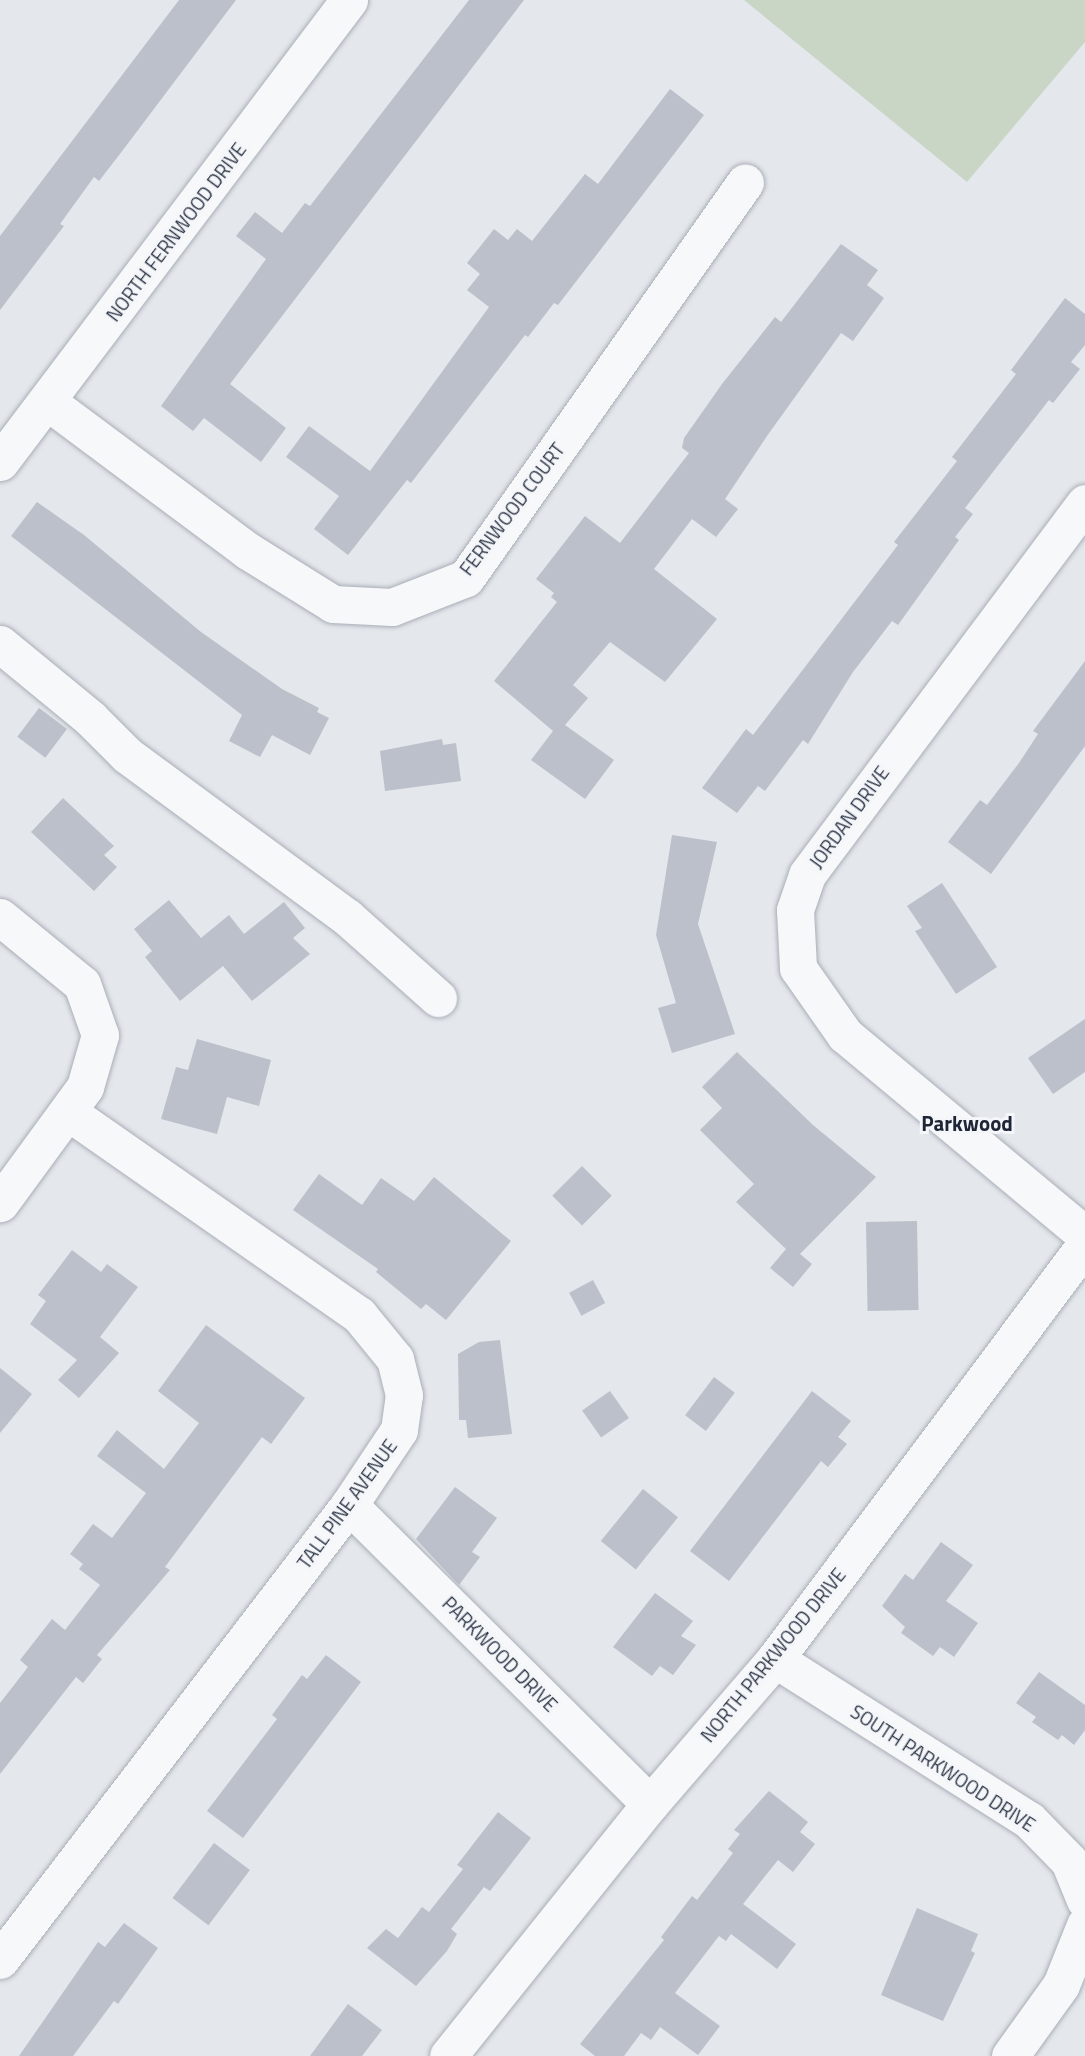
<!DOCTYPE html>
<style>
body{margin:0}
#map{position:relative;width:1085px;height:2056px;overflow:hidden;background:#e4e7ec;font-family:"Titillium Web",sans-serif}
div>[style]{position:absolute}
.green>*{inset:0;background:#c9d6c5}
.building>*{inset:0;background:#bbc0ca;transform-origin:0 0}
.roads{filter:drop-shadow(0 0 2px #a9aeb7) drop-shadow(0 0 2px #a9aeb7)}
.minor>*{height:37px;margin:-18.5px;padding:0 18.5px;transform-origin:18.5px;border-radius:18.5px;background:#f7f8fa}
span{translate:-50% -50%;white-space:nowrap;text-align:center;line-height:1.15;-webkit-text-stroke:6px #f4f6f9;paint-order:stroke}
.street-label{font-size:19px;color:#2b3445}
.neighbourhood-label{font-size:21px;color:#1d2536;font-weight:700}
</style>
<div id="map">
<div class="green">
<div style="clip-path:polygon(744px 0,1085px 0,1085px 42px,967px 182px)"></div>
</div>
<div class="building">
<div style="clip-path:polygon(179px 0,236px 0,123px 150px,99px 181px,94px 177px,60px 224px,64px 226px,0 310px,0 236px)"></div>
<div style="clip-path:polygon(469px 0,524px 0,230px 384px,286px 428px,261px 462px,204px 418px,193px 431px,161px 406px,266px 259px,236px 236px,255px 212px,282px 233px,305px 203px,310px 206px)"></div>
<div style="clip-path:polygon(670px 89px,704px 115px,558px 305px,554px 303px,528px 337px,525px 335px,411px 483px,407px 480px,348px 555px,314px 529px,339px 496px,286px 457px,309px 426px,370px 471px,489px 307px,467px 290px,480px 274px,467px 263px,494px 229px,508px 240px,517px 229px,532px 241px,585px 174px,598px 184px)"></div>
<div style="clip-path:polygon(841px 244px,878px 270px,867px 285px,884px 298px,853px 341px,841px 333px,767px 436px,725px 499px,738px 509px,716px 537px,692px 519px,654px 569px,717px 619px,665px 682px,610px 642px,573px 685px,588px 698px,565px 725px,614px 760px,585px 799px,531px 760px,553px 731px,494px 681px,557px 602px,551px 597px,554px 593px,536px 579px,585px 516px,620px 543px,689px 453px,682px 448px,684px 438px,722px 384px,775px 317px,781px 322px)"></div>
<div style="clip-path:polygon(1065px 298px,1085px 314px,1085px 345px,1071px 362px,1080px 369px,1053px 403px,1049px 400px,965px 508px,973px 514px,955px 537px,959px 540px,898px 625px,892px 621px,853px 672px,808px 744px,803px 740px,765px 791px,758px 786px,737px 813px,702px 788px,746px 729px,753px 735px,898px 545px,894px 542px,957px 461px,952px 457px,1016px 374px,1011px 370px)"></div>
<div style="clip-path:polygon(37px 502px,84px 535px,201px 632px,282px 689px,319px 708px,317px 712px,329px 718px,310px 755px,272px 735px,260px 757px,229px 741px,242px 715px,11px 536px)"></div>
<div style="clip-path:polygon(1085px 661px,1085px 746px,991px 874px,948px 842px,980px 800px,987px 805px,1019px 763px,1038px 734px,1033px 731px)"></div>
<div style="left:39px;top:708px;width:35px;height:36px;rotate:37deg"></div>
<div style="clip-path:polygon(442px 739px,443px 745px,456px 743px,461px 781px,385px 791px,380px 751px)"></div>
<div style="clip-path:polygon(63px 798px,114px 846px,104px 855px,117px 867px,94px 891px,31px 832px)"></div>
<div style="clip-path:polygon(672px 835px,717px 842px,698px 924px,735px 1034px,672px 1053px,658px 1008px,676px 1003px,656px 935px)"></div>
<div style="clip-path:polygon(942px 883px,997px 967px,956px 994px,915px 931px,922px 928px,907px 906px)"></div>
<div style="clip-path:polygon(169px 900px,201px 938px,229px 915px,244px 934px,284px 902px,305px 928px,293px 938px,310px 954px,252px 1001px,223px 966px,180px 1001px,145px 957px,152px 951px,134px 929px)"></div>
<div style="clip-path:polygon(1085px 1019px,1085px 1072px,1053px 1094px,1028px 1058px)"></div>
<div style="clip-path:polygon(197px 1039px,271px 1060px,259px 1106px,227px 1097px,217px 1134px,161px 1119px,176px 1067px,188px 1070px)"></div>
<div style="clip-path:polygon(737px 1052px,813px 1125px,876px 1177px,800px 1254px,812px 1264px,793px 1287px,770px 1268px,786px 1249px,736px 1202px,754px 1184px,700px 1130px,722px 1108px,702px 1087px)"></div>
<div style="left:582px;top:1166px;width:42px;height:42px;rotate:45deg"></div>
<div style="clip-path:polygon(319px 1174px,362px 1205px,381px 1178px,414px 1201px,434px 1177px,511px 1241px,446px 1320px,426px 1304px,421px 1309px,376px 1272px,378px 1269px,293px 1210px)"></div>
<div style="left:917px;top:1221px;width:89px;height:51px;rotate:89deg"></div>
<div style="clip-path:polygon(72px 1250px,101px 1272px,107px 1264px,138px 1287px,100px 1337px,119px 1353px,79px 1398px,58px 1380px,77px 1360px,30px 1324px,46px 1301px,38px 1295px)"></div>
<div style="left:593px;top:1280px;width:26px;height:27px;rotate:62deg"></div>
<div style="clip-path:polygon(206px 1325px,305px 1398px,271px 1444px,262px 1437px,165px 1567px,170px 1570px,97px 1655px,102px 1659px,83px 1683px,76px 1677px,0 1774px,0 1703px,28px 1667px,20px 1660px,52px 1619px,65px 1630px,100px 1585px,79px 1569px,83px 1564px,70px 1554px,93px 1524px,112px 1538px,146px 1493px,97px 1456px,117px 1430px,164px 1469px,199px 1423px,158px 1391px)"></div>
<div style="clip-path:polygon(500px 1340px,512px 1434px,468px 1438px,466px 1420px,459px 1420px,458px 1354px,479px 1342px)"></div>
<div style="clip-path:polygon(0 1368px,32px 1394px,0 1433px)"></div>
<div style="left:714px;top:1377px;width:26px;height:48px;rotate:37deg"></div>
<div style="left:610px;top:1391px;width:33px;height:34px;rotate:55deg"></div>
<div style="clip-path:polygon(812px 1391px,851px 1421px,838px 1437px,847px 1444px,828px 1467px,821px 1461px,729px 1581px,690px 1551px)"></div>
<div style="clip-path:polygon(455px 1487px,497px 1518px,472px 1552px,480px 1557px,459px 1585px,416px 1539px)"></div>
<div style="left:643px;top:1489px;width:45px;height:67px;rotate:39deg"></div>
<div style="clip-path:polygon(941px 1542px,973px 1565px,946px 1601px,978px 1623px,954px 1657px,940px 1647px,933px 1656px,901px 1633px,905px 1627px,882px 1606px,905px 1574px,913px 1580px)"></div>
<div style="clip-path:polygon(655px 1593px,693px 1621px,681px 1636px,696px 1645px,673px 1675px,660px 1666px,652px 1676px,613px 1647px)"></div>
<div style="clip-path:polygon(326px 1655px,361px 1682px,243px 1838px,207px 1811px,277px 1719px,272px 1715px,302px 1675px,307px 1679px)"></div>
<div style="clip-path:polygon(1039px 1672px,1085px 1705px,1085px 1730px,1074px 1745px,1062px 1735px,1058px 1740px,1032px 1722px,1036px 1717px,1016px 1703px)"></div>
<div style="clip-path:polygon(769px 1791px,808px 1822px,800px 1832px,815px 1844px,793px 1872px,778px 1860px,743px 1904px,796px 1944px,777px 1969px,731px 1934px,726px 1941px,719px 1936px,675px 1993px,720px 2026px,698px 2055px,660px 2027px,651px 2040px,641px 2033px,624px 2056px,595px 2056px,580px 2044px,664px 1940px,661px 1937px,692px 1896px,697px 1900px,733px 1853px,728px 1849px,740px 1834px,734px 1830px)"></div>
<div style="clip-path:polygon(498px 1812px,531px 1838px,490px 1891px,484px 1887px,451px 1929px,457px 1934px,447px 1951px,416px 1986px,367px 1948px,386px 1929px,398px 1938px,422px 1907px,429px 1912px,463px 1869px,457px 1865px)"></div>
<div style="left:214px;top:1843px;width:45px;height:69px;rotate:37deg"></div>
<div style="clip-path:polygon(917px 1908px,978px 1934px,971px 1951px,975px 1953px,943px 2021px,881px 1995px)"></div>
<div style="clip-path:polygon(124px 1923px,158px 1948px,118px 2004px,114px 2001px,73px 2056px,19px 2056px,98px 1942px,105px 1947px)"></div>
<div style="clip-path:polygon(348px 2004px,382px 2030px,362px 2056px,310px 2056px)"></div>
</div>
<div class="roads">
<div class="minor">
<div style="left:48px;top:402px;width:249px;rotate:36.7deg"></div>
<div style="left:248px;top:551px;width:100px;rotate:31.9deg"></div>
<div style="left:333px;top:604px;width:59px;rotate:2.9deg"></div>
<div style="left:392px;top:607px;width:79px;rotate:-21.4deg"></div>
<div style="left:466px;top:578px;width:484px;rotate:-54.8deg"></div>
<div style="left:0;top:462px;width:579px;rotate:-52.93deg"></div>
<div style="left:1085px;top:503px;width:464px;rotate:126.8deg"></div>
<div style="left:807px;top:875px;width:37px;rotate:109deg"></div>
<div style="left:795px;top:910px;width:58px;rotate:87deg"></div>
<div style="left:798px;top:968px;width:82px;rotate:55deg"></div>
<div style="left:845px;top:1035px;width:312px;rotate:39.8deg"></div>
<div style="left:0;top:644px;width:117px;rotate:39.4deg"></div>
<div style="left:90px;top:718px;width:52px;rotate:45deg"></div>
<div style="left:127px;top:755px;width:273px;rotate:36.4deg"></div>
<div style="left:347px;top:917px;width:122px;rotate:41.7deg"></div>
<div style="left:0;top:917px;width:106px;rotate:39.3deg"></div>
<div style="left:82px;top:984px;width:54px;rotate:70.6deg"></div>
<div style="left:100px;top:1035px;width:54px;rotate:106.1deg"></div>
<div style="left:85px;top:1087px;width:144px;rotate:126.2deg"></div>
<div style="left:349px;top:1505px;width:424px;rotate:44.8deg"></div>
<div style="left:775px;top:1659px;width:301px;rotate:32.4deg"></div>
<div style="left:1029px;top:1820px;width:57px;rotate:45.7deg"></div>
<div style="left:1069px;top:1861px;width:42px;rotate:67.7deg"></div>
<div style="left:0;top:1960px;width:573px;rotate:-52.51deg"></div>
<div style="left:349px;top:1505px;width:90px;rotate:-56.3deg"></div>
<div style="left:399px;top:1430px;width:35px;rotate:-82deg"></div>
<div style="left:404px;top:1395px;width:37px;rotate:-104deg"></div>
<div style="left:395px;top:1359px;width:57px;rotate:-129.3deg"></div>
<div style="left:359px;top:1315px;width:353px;rotate:-145.1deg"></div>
<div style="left:448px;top:2056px;width:323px;rotate:-51.3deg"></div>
<div style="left:650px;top:1804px;width:191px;rotate:-49.2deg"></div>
<div style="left:775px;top:1659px;width:517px;rotate:-53.17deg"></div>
<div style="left:1010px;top:2056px;width:87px;rotate:-54.3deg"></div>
<div style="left:1061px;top:1985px;width:65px;rotate:-68.2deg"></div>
</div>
</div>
<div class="street-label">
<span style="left:176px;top:232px;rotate:-53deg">NORTH FERNWOOD DRIVE</span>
<span style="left:512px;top:509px;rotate:-53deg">FERNWOOD COURT</span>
<span style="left:849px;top:817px;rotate:-54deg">JORDAN DRIVE</span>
<span style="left:347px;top:1504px;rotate:-54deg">TALL PINE AVENUE</span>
<span style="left:500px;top:1654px;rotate:45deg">PARKWOOD DRIVE</span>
<span style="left:773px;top:1655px;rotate:-51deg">NORTH PARKWOOD DRIVE</span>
<span style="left:943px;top:1768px;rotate:33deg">SOUTH PARKWOOD DRIVE</span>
</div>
<div class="neighbourhood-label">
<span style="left:967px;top:1123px">Parkwood</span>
</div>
</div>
